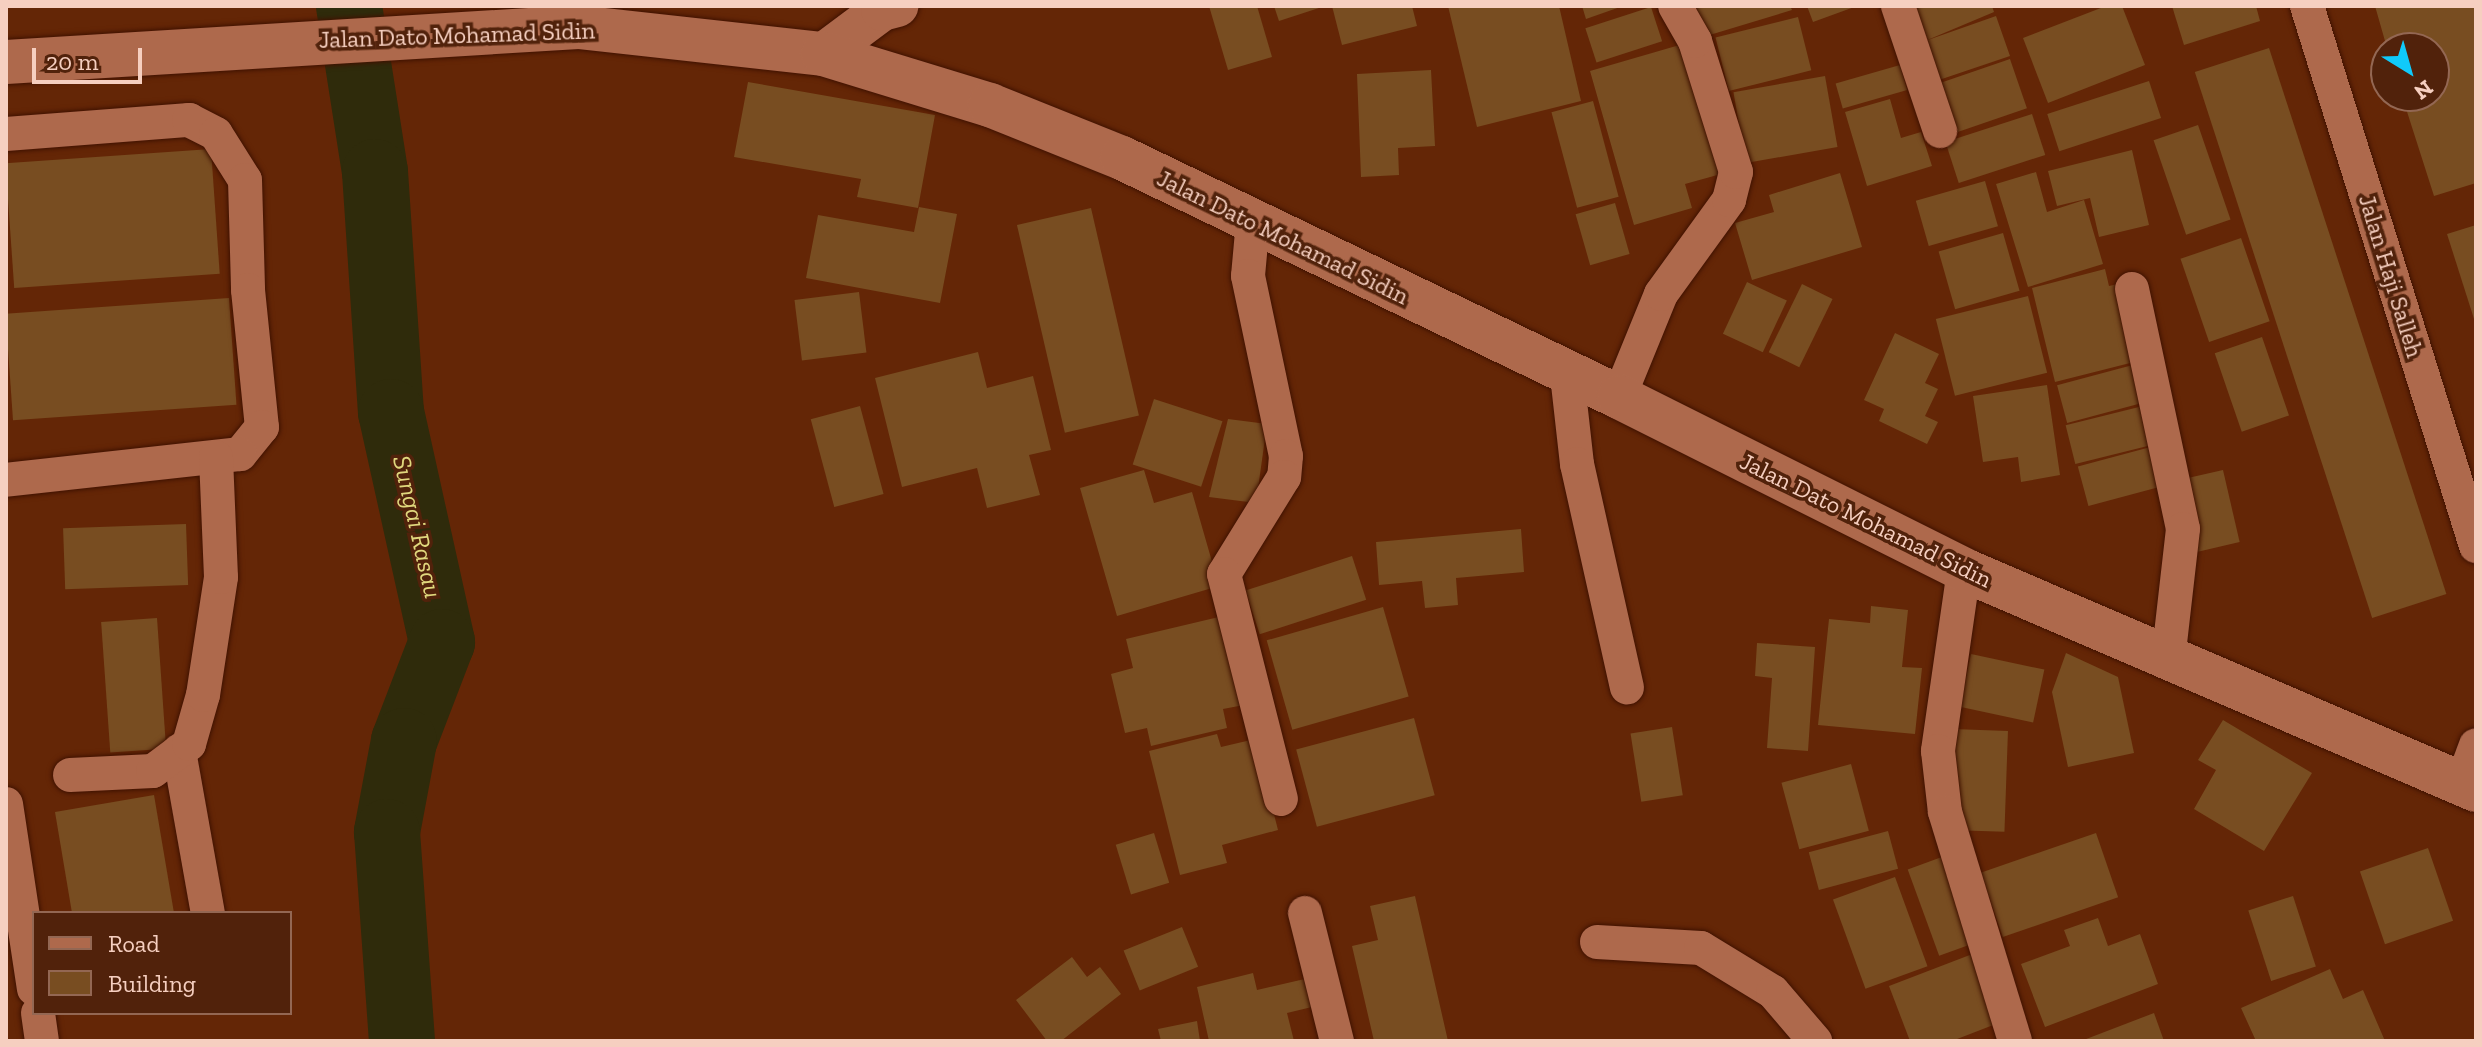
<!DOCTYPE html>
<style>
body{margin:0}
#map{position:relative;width:2482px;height:1047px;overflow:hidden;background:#642606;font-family:"Zilla Slab",serif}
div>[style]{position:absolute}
.river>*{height:66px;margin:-33px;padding:0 33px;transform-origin:33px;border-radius:33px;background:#2f2b0b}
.building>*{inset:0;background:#784d21;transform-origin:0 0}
.roads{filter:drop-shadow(0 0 2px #401200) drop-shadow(0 0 2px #401200)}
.minor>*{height:34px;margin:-17px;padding:0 17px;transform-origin:17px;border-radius:17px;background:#ae694c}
.tertiary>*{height:42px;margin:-21px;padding:0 21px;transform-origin:21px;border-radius:21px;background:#ae694c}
.secondary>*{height:44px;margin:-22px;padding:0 22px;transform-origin:22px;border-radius:22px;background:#ae694c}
span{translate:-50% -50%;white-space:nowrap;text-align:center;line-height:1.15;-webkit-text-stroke:7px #51220b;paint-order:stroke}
.street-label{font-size:24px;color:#f6cfc0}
.water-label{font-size:26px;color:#e0d77d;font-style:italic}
.frame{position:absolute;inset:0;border:8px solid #f6cfc0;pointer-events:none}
.legend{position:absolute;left:32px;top:911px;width:260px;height:104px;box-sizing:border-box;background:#51220b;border:2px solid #936753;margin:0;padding:10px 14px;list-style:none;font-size:24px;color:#f6cfc0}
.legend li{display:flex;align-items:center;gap:16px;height:40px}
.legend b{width:40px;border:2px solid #936753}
.north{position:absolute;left:2370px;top:32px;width:80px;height:80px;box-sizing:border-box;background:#51220b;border:2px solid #936753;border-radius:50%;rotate:143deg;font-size:22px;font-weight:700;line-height:32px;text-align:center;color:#f6cfc0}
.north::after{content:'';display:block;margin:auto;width:28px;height:36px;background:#10cafa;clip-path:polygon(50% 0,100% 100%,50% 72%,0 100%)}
.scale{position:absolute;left:32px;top:48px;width:110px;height:36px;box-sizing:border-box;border:4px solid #f6cfc0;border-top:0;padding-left:10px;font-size:24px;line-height:28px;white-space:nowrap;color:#f6cfc0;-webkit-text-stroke:6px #51220b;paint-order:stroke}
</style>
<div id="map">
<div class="river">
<div style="left:349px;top:6px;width:168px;rotate:81.1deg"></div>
<div style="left:375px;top:172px;width:241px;rotate:86.2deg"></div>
<div style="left:391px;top:412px;width:236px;rotate:77.5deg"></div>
<div style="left:442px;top:642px;width:106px;rotate:111deg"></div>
<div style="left:404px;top:741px;width:93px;rotate:100.6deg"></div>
<div style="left:387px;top:832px;width:210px;rotate:85.9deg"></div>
</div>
<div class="building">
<div style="clip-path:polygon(1209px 6px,1257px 6px,1272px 57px,1228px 70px)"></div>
<div style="clip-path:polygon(1274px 6px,1322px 6px,1322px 7px,1279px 21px)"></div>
<div style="clip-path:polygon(1332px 6px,1412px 6px,1417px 26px,1342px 45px)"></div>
<div style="clip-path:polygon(1448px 6px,1559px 6px,1581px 101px,1477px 127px)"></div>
<div style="clip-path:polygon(1582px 6px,1623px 6px,1586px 19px)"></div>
<div style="clip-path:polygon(1693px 6px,1790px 6px,1792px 10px,1703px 37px)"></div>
<div style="clip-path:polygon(1807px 6px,1857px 6px,1813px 22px)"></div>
<div style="clip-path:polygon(1900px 6px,1992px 6px,1994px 12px,1925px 41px,1996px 16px,2010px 56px,1936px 81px)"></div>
<div style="clip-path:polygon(2106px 6px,2122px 6px,2145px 65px,2048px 103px,2023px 38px)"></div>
<div style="clip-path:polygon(2172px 6px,2256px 6px,2260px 21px,2184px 45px)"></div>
<div style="clip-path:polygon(2375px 6px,2476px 6px,2476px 183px,2434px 196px,2402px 96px,2434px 96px,2434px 48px,2387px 48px)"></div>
<div style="left:1651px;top:7px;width:36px;height:69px;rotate:72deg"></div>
<div style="left:1798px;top:17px;width:55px;height:85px;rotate:76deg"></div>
<div style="clip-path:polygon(1683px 44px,1721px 174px,1685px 184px,1692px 208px,1634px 225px,1590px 71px)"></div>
<div style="left:2269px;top:48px;width:574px;height:78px;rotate:72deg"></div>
<div style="left:2010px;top:59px;width:52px;height:77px;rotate:71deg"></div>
<div style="left:1900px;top:65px;width:26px;height:67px;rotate:74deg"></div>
<div style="clip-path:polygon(1431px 70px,1435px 146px,1398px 148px,1399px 175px,1361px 177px,1357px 74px)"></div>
<div style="left:1825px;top:76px;width:72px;height:93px;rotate:80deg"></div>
<div style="left:2149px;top:81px;width:39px;height:107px;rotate:72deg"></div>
<div style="clip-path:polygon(748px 82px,935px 115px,918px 208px,857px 197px,861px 179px,734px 157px)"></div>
<div style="clip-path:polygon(1890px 99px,1901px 138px,1921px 132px,1932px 166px,1867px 186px,1845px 112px)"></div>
<div style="left:1593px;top:101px;width:99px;height:43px;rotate:75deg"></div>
<div style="left:2032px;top:114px;width:43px;height:91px;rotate:72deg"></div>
<div style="left:2198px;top:125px;width:100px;height:47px;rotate:71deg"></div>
<div style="left:211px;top:149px;width:125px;height:206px;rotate:86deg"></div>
<div style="clip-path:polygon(2132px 150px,2149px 225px,2099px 237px,2090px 198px,2057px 206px,2048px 171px)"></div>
<div style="clip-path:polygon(2036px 172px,2047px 212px,2084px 200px,2103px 264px,2028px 287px,1996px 184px)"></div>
<div style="clip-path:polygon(1840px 173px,1862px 247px,1752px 280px,1735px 223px,1774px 212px,1769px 195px)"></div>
<div style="left:1985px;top:181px;width:47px;height:72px;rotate:74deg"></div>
<div style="left:1615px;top:203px;width:53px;height:41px;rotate:74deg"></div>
<div style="clip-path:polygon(919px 207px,957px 214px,940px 303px,806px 278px,818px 215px,914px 232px)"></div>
<div style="left:1091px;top:208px;width:213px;height:76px;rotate:77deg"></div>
<div style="clip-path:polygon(2476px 225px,2476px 322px,2475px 322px,2447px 234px)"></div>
<div style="left:2003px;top:233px;width:60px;height:67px;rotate:74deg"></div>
<div style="left:2241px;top:238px;width:88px;height:64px;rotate:71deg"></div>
<div style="clip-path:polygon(2105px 269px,2109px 286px,2127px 282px,2146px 359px,2055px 382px,2032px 288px)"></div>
<div style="left:1747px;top:282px;width:44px;height:57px;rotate:25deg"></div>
<div style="left:1802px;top:284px;width:34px;height:76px;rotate:26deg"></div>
<div style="left:859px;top:292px;width:61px;height:65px;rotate:83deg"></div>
<div style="left:2028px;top:296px;width:79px;height:95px;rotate:76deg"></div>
<div style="left:229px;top:298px;width:107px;height:224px;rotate:86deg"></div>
<div style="clip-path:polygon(1895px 333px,1939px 354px,1925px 383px,1938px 389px,1925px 416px,1938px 422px,1927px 444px,1879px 421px,1884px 409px,1864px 400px)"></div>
<div style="left:2262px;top:337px;width:83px;height:50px;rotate:71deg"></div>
<div style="clip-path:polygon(978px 352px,987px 388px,1033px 376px,1051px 450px,1029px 455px,1040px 495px,987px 508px,977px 468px,902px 487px,875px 378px)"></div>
<div style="left:2144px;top:362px;width:39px;height:90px;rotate:75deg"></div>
<div style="clip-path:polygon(2047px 385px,2060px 475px,2021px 482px,2018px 457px,1983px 462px,1973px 396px)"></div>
<div style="left:1154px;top:399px;width:72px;height:69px;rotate:18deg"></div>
<div style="left:2151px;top:404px;width:40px;height:88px;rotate:76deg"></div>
<div style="left:860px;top:406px;width:91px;height:51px;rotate:75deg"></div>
<div style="clip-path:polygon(1228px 419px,1267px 424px,1256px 503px,1209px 497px)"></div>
<div style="left:2158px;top:445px;width:41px;height:83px;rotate:75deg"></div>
<div style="clip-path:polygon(1144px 470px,1154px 503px,1192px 492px,1219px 586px,1117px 616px,1080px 488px)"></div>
<div style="left:2223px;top:470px;width:74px;height:45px;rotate:77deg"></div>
<div style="left:186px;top:524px;width:61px;height:123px;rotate:88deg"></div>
<div style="clip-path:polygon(1521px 529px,1524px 572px,1456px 578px,1458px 605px,1425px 608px,1422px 581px,1379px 585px,1376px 542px)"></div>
<div style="left:1352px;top:556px;width:46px;height:112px;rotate:72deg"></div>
<div style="clip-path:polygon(1871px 606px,1908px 610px,1902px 667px,1922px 668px,1915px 734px,1818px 725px,1829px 619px,1870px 623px)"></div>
<div style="left:1383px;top:607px;width:93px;height:121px;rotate:74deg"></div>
<div style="clip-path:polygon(1223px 616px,1244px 705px,1223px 709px,1227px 728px,1151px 746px,1147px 728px,1125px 733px,1111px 674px,1133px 668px,1126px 639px)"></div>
<div style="left:157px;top:618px;width:131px;height:56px;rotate:86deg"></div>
<div style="clip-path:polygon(1757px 643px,1815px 647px,1808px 751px,1767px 748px,1772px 678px,1755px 676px)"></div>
<div style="clip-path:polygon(2066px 653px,2118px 677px,2134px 753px,2068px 767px,2052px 692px)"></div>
<div style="left:1971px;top:654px;width:75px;height:54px;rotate:12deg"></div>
<div style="left:1414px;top:718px;width:80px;height:122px;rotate:75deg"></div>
<div style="clip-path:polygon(2223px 720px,2312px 773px,2264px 851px,2194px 809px,2216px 770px,2198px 760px)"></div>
<div style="left:1672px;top:727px;width:69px;height:42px;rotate:81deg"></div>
<div style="left:1953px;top:729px;width:55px;height:101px;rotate:2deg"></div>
<div style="clip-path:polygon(1217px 734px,1221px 747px,1255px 739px,1278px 830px,1222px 845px,1227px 863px,1180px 875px,1149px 751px)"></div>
<div style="left:1851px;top:764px;width:69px;height:72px;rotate:75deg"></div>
<div style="clip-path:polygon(154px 795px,174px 913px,72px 913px,55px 812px)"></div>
<div style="left:1888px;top:831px;width:39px;height:82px;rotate:75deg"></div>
<div style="left:1154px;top:833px;width:52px;height:40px;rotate:73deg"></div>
<div style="left:2096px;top:833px;width:68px;height:122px;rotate:71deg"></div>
<div style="left:2428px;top:848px;width:77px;height:72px;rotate:71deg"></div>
<div style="left:1950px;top:854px;width:92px;height:45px;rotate:70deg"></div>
<div style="left:1895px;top:877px;width:95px;height:66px;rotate:70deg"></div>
<div style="clip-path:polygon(1415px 896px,1448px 1041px,1374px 1041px,1352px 946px,1378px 940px,1370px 906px)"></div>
<div style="left:2293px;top:896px;width:74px;height:47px;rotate:72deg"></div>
<div style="clip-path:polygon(2098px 918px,2108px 946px,2140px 934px,2158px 984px,2045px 1027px,2021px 964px,2070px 946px,2064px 930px)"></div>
<div style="left:1182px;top:927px;width:43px;height:63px;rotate:68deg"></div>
<div style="clip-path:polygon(1975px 953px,2001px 1022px,1952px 1041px,1910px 1041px,1889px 986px)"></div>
<div style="clip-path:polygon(1072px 957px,1087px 977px,1100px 967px,1121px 994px,1061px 1041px,1047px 1041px,1016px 1000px)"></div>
<div style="clip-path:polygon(2330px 969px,2343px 999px,2363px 990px,2385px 1041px,2256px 1041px,2241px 1008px)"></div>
<div style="clip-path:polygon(1253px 973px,1257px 990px,1309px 978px,1316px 1006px,1287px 1013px,1294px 1041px,1209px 1041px,1197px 987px)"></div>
<div style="clip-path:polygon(2154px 1013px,2164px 1041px,2081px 1041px)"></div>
<div style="clip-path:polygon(1197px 1021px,1200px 1041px,1161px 1041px,1158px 1029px)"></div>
</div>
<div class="roads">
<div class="minor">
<div style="left:1898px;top:6px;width:132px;rotate:71.4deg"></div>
<div style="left:2307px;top:6px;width:566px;rotate:72.62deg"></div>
<div style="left:6px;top:134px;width:184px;rotate:-4.4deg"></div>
<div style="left:189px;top:120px;width:30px;rotate:27deg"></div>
<div style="left:216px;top:134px;width:54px;rotate:57.8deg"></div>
<div style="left:245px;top:180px;width:110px;rotate:88.4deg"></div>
<div style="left:248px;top:290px;width:138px;rotate:84.2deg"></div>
<div style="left:262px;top:427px;width:35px;rotate:129deg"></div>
<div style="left:240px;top:454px;width:235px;rotate:173.7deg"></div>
<div style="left:1253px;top:221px;width:55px;rotate:95.2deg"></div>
<div style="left:1248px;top:276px;width:184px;rotate:78.1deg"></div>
<div style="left:1286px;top:456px;width:21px;rotate:95deg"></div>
<div style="left:1284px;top:477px;width:114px;rotate:121.7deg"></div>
<div style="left:1224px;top:574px;width:232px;rotate:75.8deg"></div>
<div style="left:2132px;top:289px;width:245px;rotate:78deg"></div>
<div style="left:2183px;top:529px;width:132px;rotate:96.5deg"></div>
<div style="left:1567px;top:375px;width:90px;rotate:83.6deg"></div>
<div style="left:1577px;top:464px;width:229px;rotate:77.4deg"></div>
<div style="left:1619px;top:397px;width:111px;rotate:-67.8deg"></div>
<div style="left:1661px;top:294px;width:116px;rotate:-54.1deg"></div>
<div style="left:1729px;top:200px;width:29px;rotate:-76deg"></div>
<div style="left:1736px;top:172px;width:137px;rotate:-107.4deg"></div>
<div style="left:1695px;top:41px;width:40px;rotate:-119.7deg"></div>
<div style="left:1964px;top:570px;width:183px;rotate:98.2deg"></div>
<div style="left:1938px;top:751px;width:61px;rotate:83.5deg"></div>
<div style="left:1945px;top:812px;width:239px;rotate:73deg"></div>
<div style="left:179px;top:751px;width:165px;rotate:79.9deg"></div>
<div style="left:70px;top:775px;width:83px;rotate:-2.8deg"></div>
<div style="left:153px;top:771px;width:45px;rotate:-36.9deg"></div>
<div style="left:189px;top:744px;width:51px;rotate:-74.1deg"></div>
<div style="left:203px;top:695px;width:119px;rotate:-81.3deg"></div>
<div style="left:221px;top:577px;width:120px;rotate:-92.4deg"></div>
<div style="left:2462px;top:783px;width:40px;rotate:-69.8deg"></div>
<div style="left:6px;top:804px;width:187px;rotate:81.4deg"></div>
<div style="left:1305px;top:913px;width:132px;rotate:76deg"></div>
<div style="left:1597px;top:942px;width:104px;rotate:3.3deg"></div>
<div style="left:1701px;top:948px;width:84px;rotate:31.4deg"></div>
<div style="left:1773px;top:992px;width:65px;rotate:49.4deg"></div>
<div style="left:38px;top:1013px;width:28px;rotate:82deg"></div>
</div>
<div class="tertiary">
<div style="left:823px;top:54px;width:74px;rotate:-36.7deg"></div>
<div style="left:882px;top:10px;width:16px;rotate:-15deg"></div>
</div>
<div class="secondary">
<div style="left:6px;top:62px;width:573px;rotate:-3.5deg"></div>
<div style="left:578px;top:27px;width:246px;rotate:6.3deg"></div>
<div style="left:823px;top:54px;width:175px;rotate:17deg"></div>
<div style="left:990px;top:105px;width:142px;rotate:21.9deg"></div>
<div style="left:1122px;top:158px;width:551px;rotate:25.68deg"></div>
<div style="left:1619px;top:397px;width:386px;rotate:26.6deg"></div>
<div style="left:1964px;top:570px;width:557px;rotate:23.25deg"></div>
</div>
</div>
<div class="street-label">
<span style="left:457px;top:35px;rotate:-2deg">Jalan Dato Mohamad Sidin</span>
<span style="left:1283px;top:237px;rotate:26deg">Jalan Dato Mohamad Sidin</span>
<span style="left:2391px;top:276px;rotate:73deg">Jalan Haji Salleh</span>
<span style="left:1866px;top:520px;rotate:26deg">Jalan Dato Mohamad Sidin</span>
</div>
<div class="water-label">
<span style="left:417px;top:527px;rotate:77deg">Sungai Rasau</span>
</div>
<div class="frame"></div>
<ul class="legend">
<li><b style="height:10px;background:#ae694c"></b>Road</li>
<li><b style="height:22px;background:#784d21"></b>Building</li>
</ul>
<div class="north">N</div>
<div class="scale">20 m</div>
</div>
